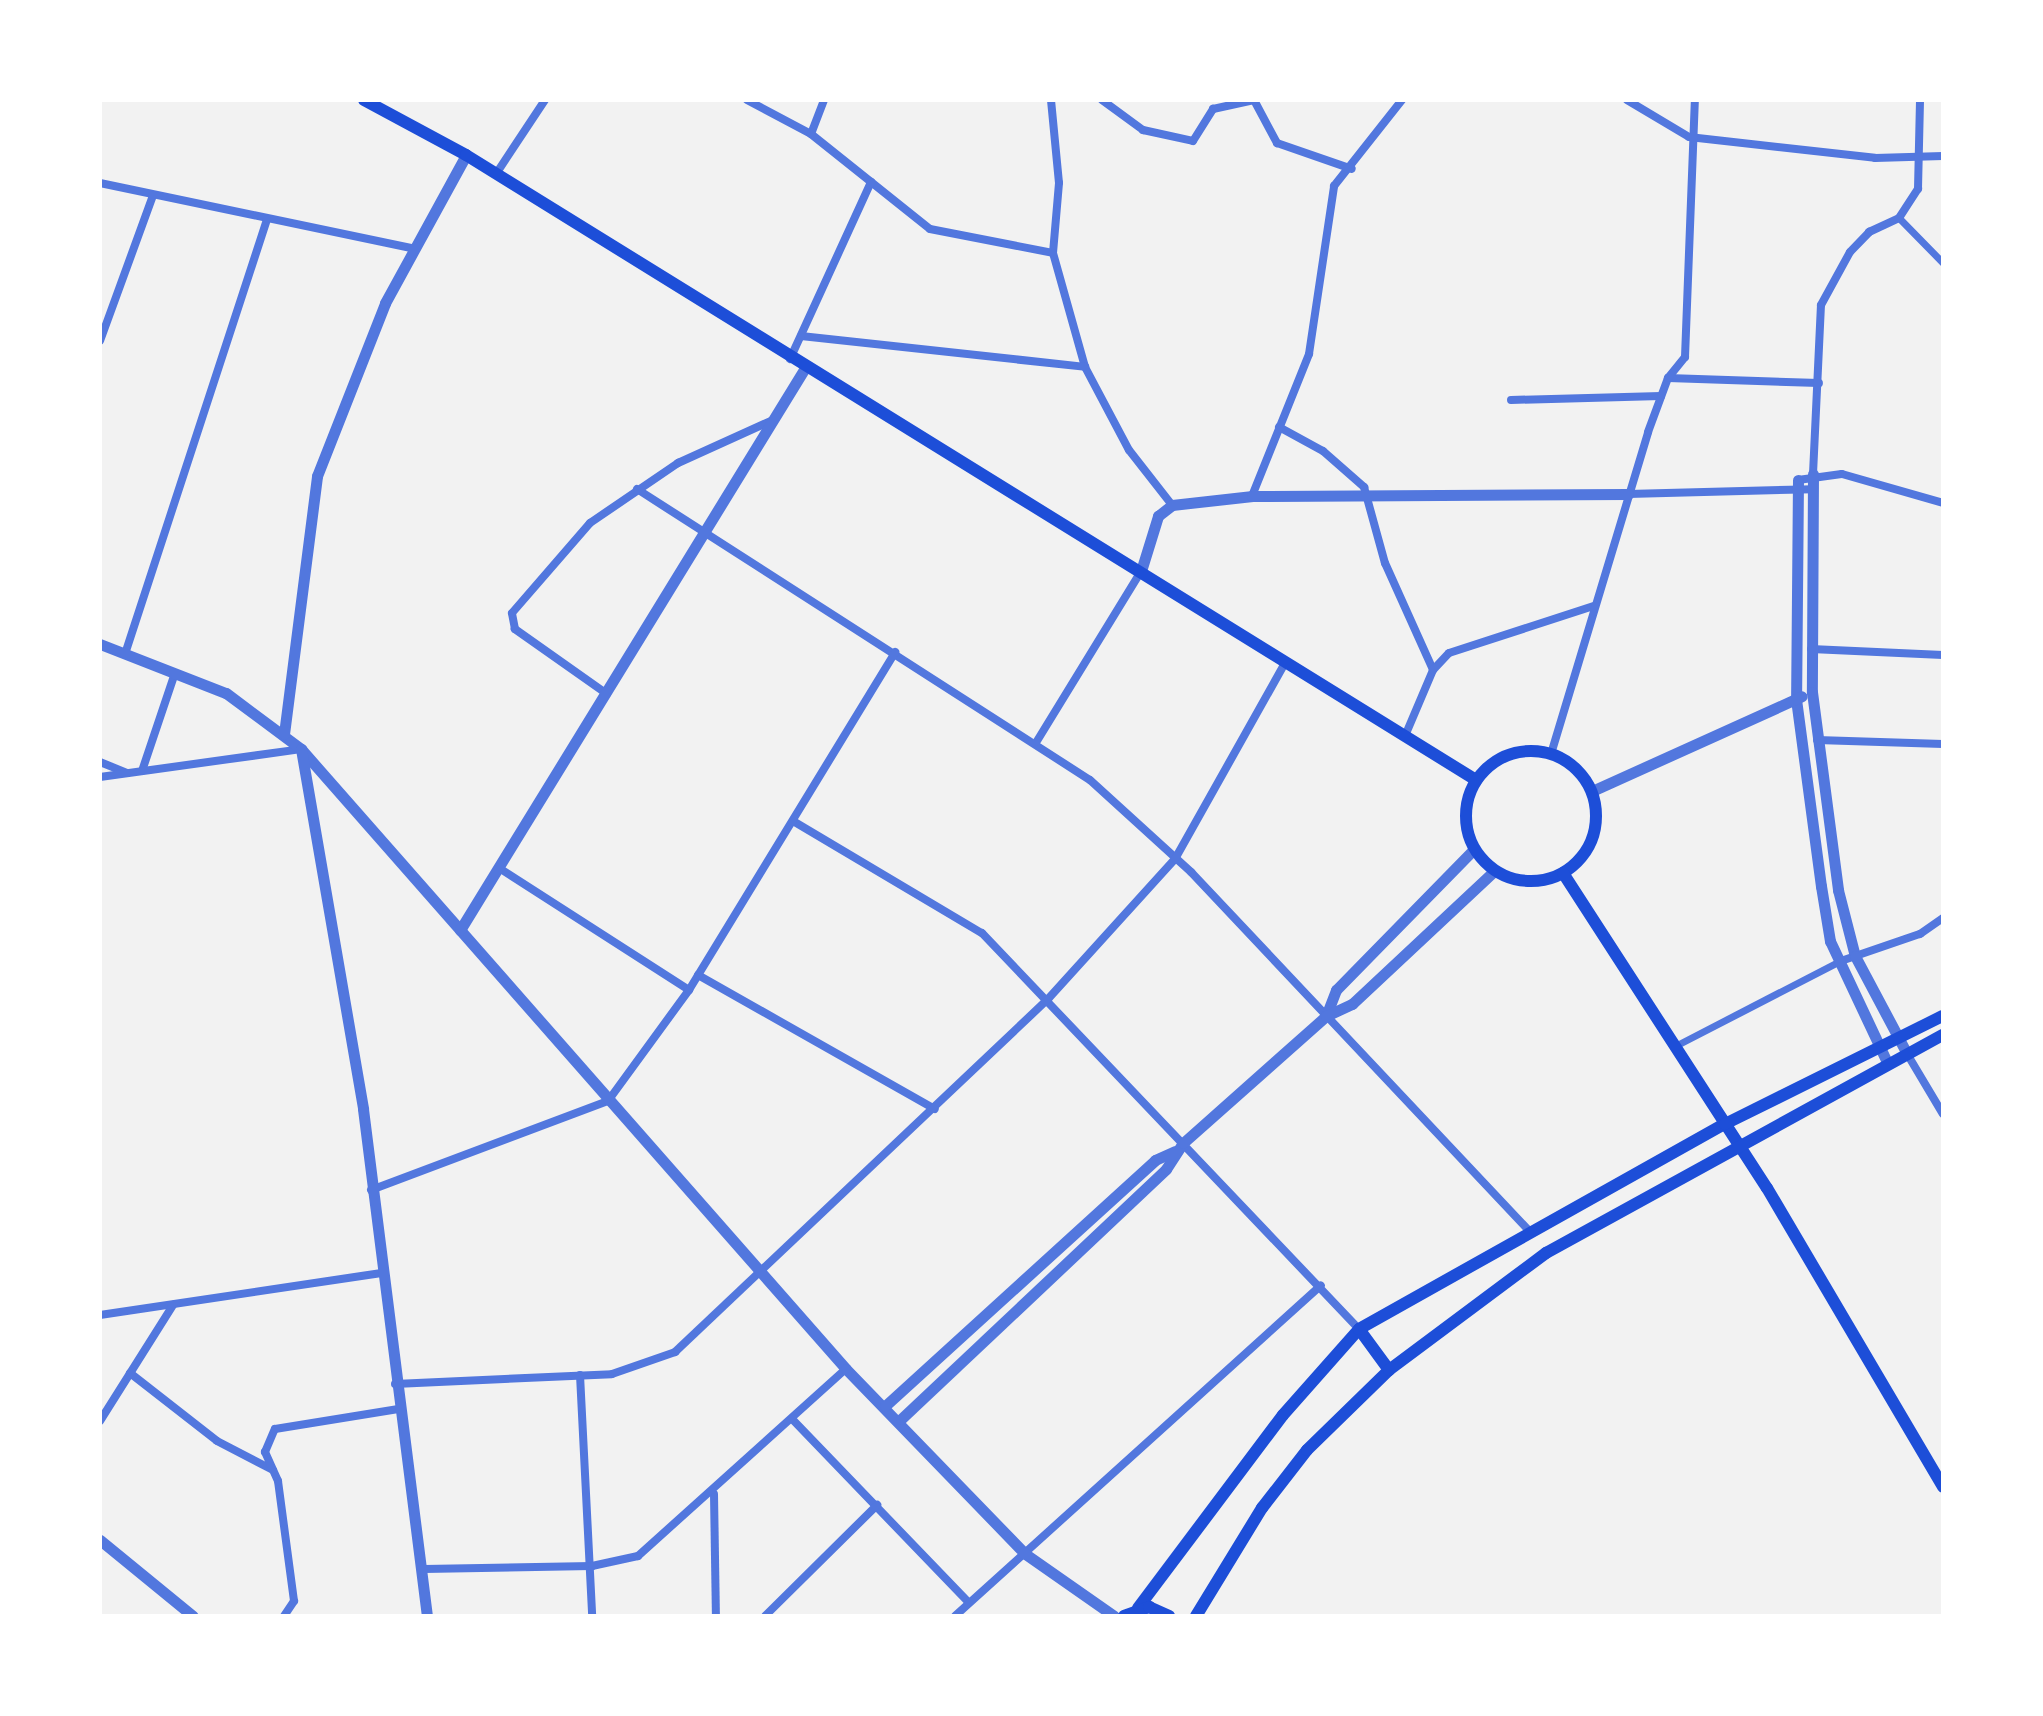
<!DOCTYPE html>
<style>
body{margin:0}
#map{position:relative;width:2043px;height:1716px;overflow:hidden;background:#f2f2f2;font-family:Quicksand,sans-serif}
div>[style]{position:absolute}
.pedestrian>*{height:7px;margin:-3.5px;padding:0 3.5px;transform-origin:3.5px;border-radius:3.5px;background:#5277de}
.minor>*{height:8px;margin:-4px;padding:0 4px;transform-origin:4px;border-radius:4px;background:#5277de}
.tertiary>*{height:11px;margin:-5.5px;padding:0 5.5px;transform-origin:5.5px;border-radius:5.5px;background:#5277de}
.secondary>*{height:12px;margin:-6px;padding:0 6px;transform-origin:6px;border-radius:6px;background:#1d4ed8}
.secondary>.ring{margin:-6px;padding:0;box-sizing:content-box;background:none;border:12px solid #1d4ed8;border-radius:50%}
span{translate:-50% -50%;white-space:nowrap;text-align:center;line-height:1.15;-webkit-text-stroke:8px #fff;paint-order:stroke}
.frame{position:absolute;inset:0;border:102px solid #fff;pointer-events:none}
</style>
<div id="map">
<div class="pedestrian">
<div style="left:1899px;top:218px;width:63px;rotate:45.6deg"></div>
<div style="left:1675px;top:1046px;width:183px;rotate:-27.3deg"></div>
</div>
<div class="minor">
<div style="left:747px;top:100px;width:72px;rotate:28deg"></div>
<div style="left:811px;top:134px;width:152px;rotate:38.6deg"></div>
<div style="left:930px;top:229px;width:125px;rotate:11deg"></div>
<div style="left:1051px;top:100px;width:83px;rotate:84.5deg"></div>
<div style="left:1059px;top:183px;width:70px;rotate:94.9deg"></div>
<div style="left:1053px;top:253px;width:118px;rotate:74.3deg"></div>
<div style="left:1085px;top:367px;width:94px;rotate:62.1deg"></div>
<div style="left:1129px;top:450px;width:70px;rotate:52deg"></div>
<div style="left:1102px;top:100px;width:51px;rotate:36.2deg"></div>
<div style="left:1143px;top:130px;width:51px;rotate:12.4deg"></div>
<div style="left:1193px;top:141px;width:38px;rotate:-58deg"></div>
<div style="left:1213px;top:109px;width:42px;rotate:-12.4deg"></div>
<div style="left:1254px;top:100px;width:49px;rotate:61.9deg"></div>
<div style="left:1277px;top:143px;width:79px;rotate:19.1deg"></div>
<div style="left:1627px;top:100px;width:72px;rotate:30.8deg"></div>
<div style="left:1689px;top:137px;width:187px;rotate:6.4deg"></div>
<div style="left:1875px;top:158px;width:68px;rotate:-1.7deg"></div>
<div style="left:811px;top:134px;width:36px;rotate:-69deg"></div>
<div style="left:496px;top:174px;width:89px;rotate:-56.5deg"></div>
<div style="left:100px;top:183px;width:319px;rotate:11.8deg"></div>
<div style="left:801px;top:336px;width:286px;rotate:6.2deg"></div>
<div style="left:100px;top:341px;width:155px;rotate:-70deg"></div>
<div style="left:790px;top:359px;width:195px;rotate:-65.4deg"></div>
<div style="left:1668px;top:378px;width:151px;rotate:1.9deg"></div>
<div style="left:1511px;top:400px;width:150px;rotate:-1.5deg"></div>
<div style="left:1279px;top:427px;width:50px;rotate:28.6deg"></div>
<div style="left:1323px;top:451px;width:55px;rotate:41.3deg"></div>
<div style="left:1364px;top:487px;width:79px;rotate:74.6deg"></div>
<div style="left:1385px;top:563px;width:117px;rotate:65.8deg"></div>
<div style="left:1813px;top:474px;width:169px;rotate:-87.3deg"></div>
<div style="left:1821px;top:305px;width:60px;rotate:-61.3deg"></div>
<div style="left:1850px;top:252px;width:28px;rotate:-46deg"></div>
<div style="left:1869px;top:232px;width:33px;rotate:-25deg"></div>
<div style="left:1899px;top:218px;width:35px;rotate:-57deg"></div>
<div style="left:1918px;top:189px;width:89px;rotate:-88.7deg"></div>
<div style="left:1798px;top:480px;width:44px;rotate:-7.8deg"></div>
<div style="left:1842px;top:474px;width:105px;rotate:16deg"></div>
<div style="left:637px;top:489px;width:538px;rotate:32.72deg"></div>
<div style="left:1090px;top:780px;width:137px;rotate:42.3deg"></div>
<div style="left:1191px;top:872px;width:496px;rotate:46.7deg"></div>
<div style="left:1628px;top:494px;width:185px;rotate:-1.5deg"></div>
<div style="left:1252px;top:496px;width:153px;rotate:-68.1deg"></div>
<div style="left:1309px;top:354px;width:170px;rotate:-81.5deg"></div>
<div style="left:1334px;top:186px;width:110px;rotate:-51.7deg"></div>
<div style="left:1811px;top:649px;width:132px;rotate:2.6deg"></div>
<div style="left:125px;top:654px;width:457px;rotate:-71.9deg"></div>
<div style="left:607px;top:694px;width:113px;rotate:-144.8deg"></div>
<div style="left:515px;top:629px;width:16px;rotate:-101deg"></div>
<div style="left:512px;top:613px;width:119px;rotate:-49.1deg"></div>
<div style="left:590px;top:523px;width:107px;rotate:-34.3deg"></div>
<div style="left:678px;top:463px;width:107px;rotate:-24.4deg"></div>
<div style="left:1405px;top:736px;width:72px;rotate:-67deg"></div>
<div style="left:1433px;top:670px;width:23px;rotate:-47deg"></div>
<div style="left:1449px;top:653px;width:152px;rotate:-18deg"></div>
<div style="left:1817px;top:740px;width:126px;rotate:1.8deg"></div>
<div style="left:1037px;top:741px;width:199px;rotate:-58.5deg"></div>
<div style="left:1551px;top:754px;width:336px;rotate:-73.2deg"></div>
<div style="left:1648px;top:432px;width:58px;rotate:-69.7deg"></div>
<div style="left:1668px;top:378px;width:27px;rotate:-51deg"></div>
<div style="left:1685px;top:357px;width:257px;rotate:-87.8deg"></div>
<div style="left:100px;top:762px;width:29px;rotate:22deg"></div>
<div style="left:142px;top:771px;width:103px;rotate:-71.4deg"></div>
<div style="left:100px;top:777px;width:203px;rotate:-7.9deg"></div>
<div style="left:793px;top:821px;width:220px;rotate:30.7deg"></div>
<div style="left:982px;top:933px;width:547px;rotate:46.41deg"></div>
<div style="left:499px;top:868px;width:226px;rotate:32.7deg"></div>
<div style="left:1838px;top:962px;width:87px;rotate:-18.9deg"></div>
<div style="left:1920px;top:934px;width:28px;rotate:-35deg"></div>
<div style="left:698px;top:975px;width:272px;rotate:29.5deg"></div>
<div style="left:1906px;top:1052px;width:72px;rotate:59.2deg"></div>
<div style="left:371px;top:1190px;width:253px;rotate:-20.6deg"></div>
<div style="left:608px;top:1101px;width:137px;rotate:-53.9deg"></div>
<div style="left:689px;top:990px;width:396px;rotate:-58.6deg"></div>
<div style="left:100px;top:1315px;width:283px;rotate:-8.5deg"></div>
<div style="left:130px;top:1373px;width:110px;rotate:38deg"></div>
<div style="left:217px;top:1441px;width:63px;rotate:27.4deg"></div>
<div style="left:580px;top:1375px;width:241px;rotate:87.1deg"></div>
<div style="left:395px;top:1384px;width:217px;rotate:-2.6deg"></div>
<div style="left:612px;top:1374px;width:67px;rotate:-19.2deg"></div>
<div style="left:675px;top:1352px;width:514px;rotate:-43.42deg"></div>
<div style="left:1048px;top:999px;width:189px;rotate:-47.8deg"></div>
<div style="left:1175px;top:859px;width:227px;rotate:-60.7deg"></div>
<div style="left:100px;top:1421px;width:137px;rotate:-57.8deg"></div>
<div style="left:794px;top:1421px;width:252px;rotate:46.1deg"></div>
<div style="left:714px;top:1494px;width:122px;rotate:89.1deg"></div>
<div style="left:424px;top:1569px;width:168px;rotate:-1deg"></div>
<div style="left:592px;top:1566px;width:47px;rotate:-12.3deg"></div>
<div style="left:638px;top:1556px;width:280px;rotate:-42deg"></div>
<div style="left:284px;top:1616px;width:18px;rotate:-56deg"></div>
<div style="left:294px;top:1601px;width:121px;rotate:-97.6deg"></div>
<div style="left:278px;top:1481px;width:32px;rotate:-114deg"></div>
<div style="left:265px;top:1452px;width:25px;rotate:-67deg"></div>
<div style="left:275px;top:1429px;width:125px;rotate:-9.2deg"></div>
<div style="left:765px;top:1616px;width:158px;rotate:-44.7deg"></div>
<div style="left:955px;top:1616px;width:493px;rotate:-42.1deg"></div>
</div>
<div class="tertiary">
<div style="left:1813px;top:474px;width:218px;rotate:90.3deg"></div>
<div style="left:1812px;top:692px;width:200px;rotate:82.5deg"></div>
<div style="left:1838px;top:890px;width:68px;rotate:75.6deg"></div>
<div style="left:1855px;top:956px;width:109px;rotate:62deg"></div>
<div style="left:1798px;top:480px;width:219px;rotate:90.5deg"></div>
<div style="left:1796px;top:699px;width:189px;rotate:82.4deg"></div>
<div style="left:1821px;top:886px;width:56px;rotate:80.7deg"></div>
<div style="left:1830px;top:941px;width:134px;rotate:64.8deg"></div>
<div style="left:1141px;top:571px;width:58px;rotate:-72.8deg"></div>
<div style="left:1158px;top:516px;width:18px;rotate:-38deg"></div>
<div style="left:1172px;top:505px;width:81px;rotate:-6.4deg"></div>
<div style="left:1252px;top:496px;width:376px;rotate:-0.3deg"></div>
<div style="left:100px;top:644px;width:135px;rotate:21.3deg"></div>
<div style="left:226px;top:693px;width:94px;rotate:36.7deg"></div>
<div style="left:301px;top:749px;width:825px;rotate:48.68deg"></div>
<div style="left:846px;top:1369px;width:256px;rotate:45.9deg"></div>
<div style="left:1024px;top:1553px;width:110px;rotate:35deg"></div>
<div style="left:284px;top:734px;width:260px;rotate:-82.7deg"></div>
<div style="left:317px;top:476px;width:186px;rotate:-68.5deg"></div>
<div style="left:385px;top:303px;width:169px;rotate:-61.3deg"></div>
<div style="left:301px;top:749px;width:365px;rotate:80.2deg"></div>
<div style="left:363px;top:1109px;width:511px;rotate:82.81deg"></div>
<div style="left:1592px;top:791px;width:230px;rotate:-24.3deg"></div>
<div style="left:460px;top:930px;width:659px;rotate:-58.46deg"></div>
<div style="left:1326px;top:1016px;width:28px;rotate:-69deg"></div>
<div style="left:1336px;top:990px;width:197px;rotate:-45.6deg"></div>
<div style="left:885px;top:1406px;width:365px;rotate:-42.3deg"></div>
<div style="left:1155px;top:1160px;width:22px;rotate:-24deg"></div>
<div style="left:901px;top:1419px;width:364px;rotate:-43.3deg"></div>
<div style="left:1166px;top:1169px;width:31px;rotate:-57deg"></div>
<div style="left:1183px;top:1143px;width:191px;rotate:-41.6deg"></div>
<div style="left:1326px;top:1016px;width:29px;rotate:-25deg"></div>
<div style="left:1352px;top:1004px;width:195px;rotate:-43.1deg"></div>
<div style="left:100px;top:1540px;width:120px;rotate:39.3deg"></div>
</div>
<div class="secondary">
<div style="left:364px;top:100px;width:116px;rotate:28.3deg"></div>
<div style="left:466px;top:155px;width:1188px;rotate:31.75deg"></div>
<div class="ring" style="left:1466px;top:751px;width:118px;height:118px"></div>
<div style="left:1563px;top:873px;width:375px;rotate:57.1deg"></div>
<div style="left:1767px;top:1188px;width:347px;rotate:59.5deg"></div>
<div style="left:1359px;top:1329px;width:51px;rotate:53.8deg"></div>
<div style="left:1138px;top:1608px;width:241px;rotate:-53.1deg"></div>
<div style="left:1283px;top:1415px;width:115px;rotate:-48.5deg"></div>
<div style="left:1359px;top:1329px;width:420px;rotate:-29.3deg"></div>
<div style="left:1725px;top:1124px;width:243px;rotate:-26.4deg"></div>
<div style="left:1124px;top:1616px;width:27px;rotate:-20deg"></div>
<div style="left:1149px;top:1607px;width:22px;rotate:24deg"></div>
<div style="left:1196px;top:1616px;width:127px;rotate:-58.6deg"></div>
<div style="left:1262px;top:1508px;width:73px;rotate:-52.2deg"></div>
<div style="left:1307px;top:1450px;width:115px;rotate:-44.3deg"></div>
<div style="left:1389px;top:1370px;width:196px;rotate:-36.7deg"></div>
<div style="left:1546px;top:1253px;width:453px;rotate:-28.8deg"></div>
</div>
<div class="frame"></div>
</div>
